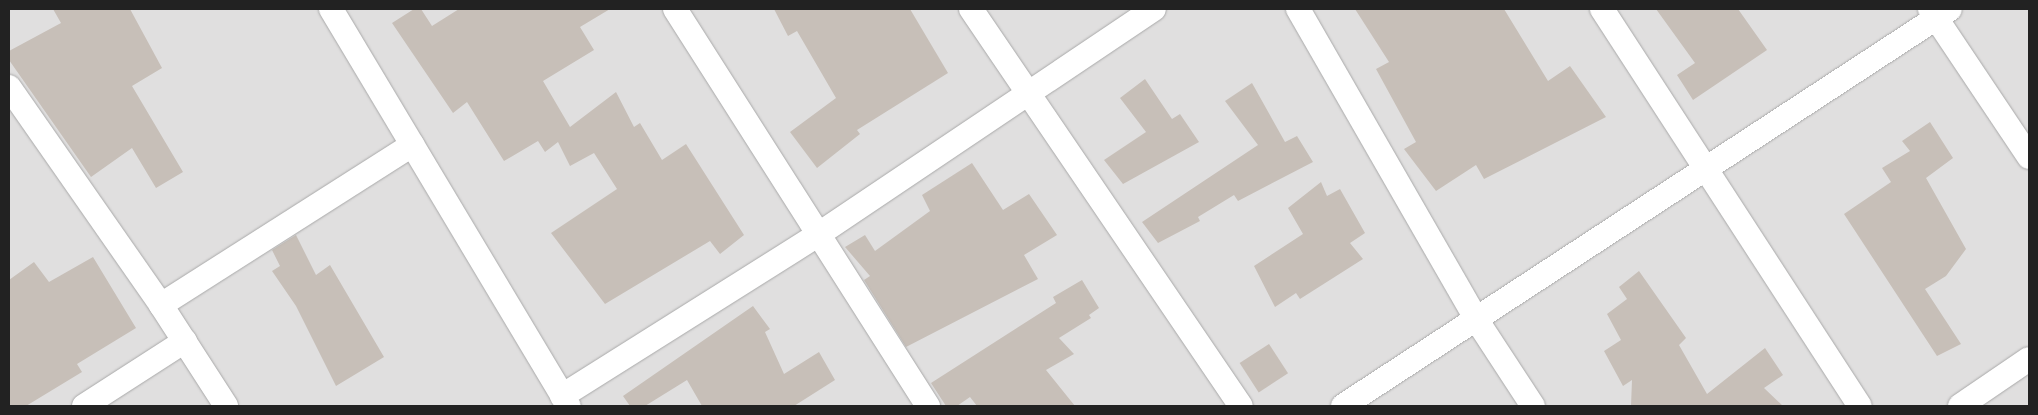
<!DOCTYPE html>
<style>
body{margin:0}
#map{position:relative;width:2038px;height:415px;overflow:hidden;background:#f2efe9;font-family:"Exo 2",sans-serif}
div>[style]{position:absolute}
.residential>*{inset:0;background:#e0dfdf;transform-origin:0 0}
.building>*{inset:0;background:#c7bfb8;transform-origin:0 0}
.roads{filter:drop-shadow(0 0 1px #a9a9a9) drop-shadow(0 0 1px #a9a9a9)}
.minor>*{height:24px;margin:-12px;padding:0 12px;transform-origin:12px;border-radius:12px;background:#fff}
span{translate:-50% -50%;white-space:nowrap;text-align:center;line-height:1.15;-webkit-text-stroke:4px #fff;paint-order:stroke}
.frame{position:absolute;inset:0;border:10px solid #222;pointer-events:none}
</style>
<div id="map">
<div class="residential">
<div style="left:9px;top:9px;width:2020px;height:397px"></div>
</div>
<div class="building">
<div style="clip-path:polygon(53px 9px,130px 9px,162px 68px,132px 86px,183px 172px,156px 188px,132px 148px,91px 177px,9px 60px,9px 51px,61px 23px)"></div>
<div style="clip-path:polygon(414px 9px,421px 9px,432px 26px,459px 9px,610px 9px,580px 27px,594px 50px,543px 81px,570px 127px,616px 92px,634px 127px,640px 123px,662px 160px,686px 144px,744px 235px,720px 254px,710px 241px,605px 304px,551px 233px,617px 189px,594px 153px,570px 166px,558px 142px,545px 152px,538px 141px,504px 161px,467px 102px,453px 113px,392px 23px)"></div>
<div style="clip-path:polygon(774px 9px,910px 9px,948px 73px,857px 130px,860px 134px,817px 168px,790px 132px,836px 98px,797px 31px,788px 36px)"></div>
<div style="clip-path:polygon(1355px 9px,1504px 9px,1548px 81px,1570px 66px,1606px 117px,1484px 179px,1476px 165px,1436px 191px,1404px 149px,1416px 142px,1376px 69px,1389px 62px)"></div>
<div style="clip-path:polygon(1656px 9px,1738px 9px,1767px 50px,1693px 100px,1677px 75px,1695px 63px)"></div>
<div style="clip-path:polygon(1145px 79px,1172px 119px,1180px 114px,1199px 142px,1123px 184px,1104px 160px,1146px 132px,1120px 98px)"></div>
<div style="clip-path:polygon(1252px 83px,1285px 142px,1297px 136px,1313px 162px,1238px 201px,1234px 195px,1198px 217px,1200px 221px,1158px 243px,1142px 222px,1258px 145px,1225px 101px)"></div>
<div style="clip-path:polygon(1930px 122px,1953px 158px,1926px 178px,1966px 249px,1946px 276px,1925px 289px,1961px 344px,1937px 356px,1844px 214px,1891px 182px,1882px 168px,1910px 151px,1902px 141px)"></div>
<div style="clip-path:polygon(972px 163px,1003px 210px,1029px 194px,1057px 235px,1024px 255px,1038px 279px,906px 347px,864px 280px,870px 276px,845px 247px,865px 235px,875px 251px,930px 211px,922px 195px)"></div>
<div style="clip-path:polygon(1321px 182px,1327px 196px,1340px 189px,1365px 233px,1350px 243px,1363px 259px,1300px 299px,1296px 293px,1275px 307px,1254px 266px,1303px 234px,1288px 208px)"></div>
<div style="clip-path:polygon(296px 235px,316px 275px,330px 265px,384px 357px,336px 386px,296px 306px,272px 271px,280px 266px,272px 250px)"></div>
<div style="clip-path:polygon(93px 257px,136px 328px,77px 364px,82px 372px,26px 406px,9px 406px,9px 280px,34px 262px,49px 282px)"></div>
<div style="clip-path:polygon(1639px 271px,1686px 338px,1679px 345px,1707px 394px,1765px 348px,1783px 375px,1764px 388px,1783px 406px,1631px 406px,1632px 380px,1623px 386px,1604px 351px,1621px 340px,1607px 314px,1627px 299px,1619px 287px)"></div>
<div style="clip-path:polygon(1082px 280px,1099px 308px,1089px 315px,1091px 318px,1059px 338px,1074px 354px,1046px 370px,1075px 406px,977px 406px,970px 397px,957px 406px,946px 406px,931px 383px,1056px 303px,1053px 297px)"></div>
<div style="clip-path:polygon(753px 306px,770px 329px,765px 332px,784px 374px,819px 352px,835px 380px,794px 406px,702px 406px,687px 380px,645px 406px,630px 406px,623px 396px)"></div>
<div style="left:1269px;top:344px;width:35px;height:35px;rotate:57deg"></div>
</div>
<div class="roads">
<div class="minor">
<div style="left:331px;top:9px;width:463px;rotate:59.1deg"></div>
<div style="left:675px;top:9px;width:471px;rotate:57.5deg"></div>
<div style="left:971px;top:9px;width:480px;rotate:55.8deg"></div>
<div style="left:1298px;top:9px;width:357px;rotate:60.1deg"></div>
<div style="left:1476px;top:319px;width:104px;rotate:56.8deg"></div>
<div style="left:1602px;top:9px;width:473px;rotate:57deg"></div>
<div style="left:1930px;top:9px;width:178px;rotate:56.2deg"></div>
<div style="left:9px;top:87px;width:266px;rotate:55.1deg"></div>
<div style="left:161px;top:305px;width:120px;rotate:57.2deg"></div>
<div style="left:161px;top:305px;width:298px;rotate:-32.5deg"></div>
<div style="left:562px;top:396px;width:300px;rotate:-32.2deg"></div>
<div style="left:816px;top:236px;width:407px;rotate:-33.9deg"></div>
<div style="left:84px;top:406px;width:120px;rotate:-32.8deg"></div>
<div style="left:1343px;top:406px;width:725px;rotate:-33.19deg"></div>
<div style="left:1960px;top:406px;width:83px;rotate:-34.3deg"></div>
</div>
</div>
<div class="frame"></div>
</div>
